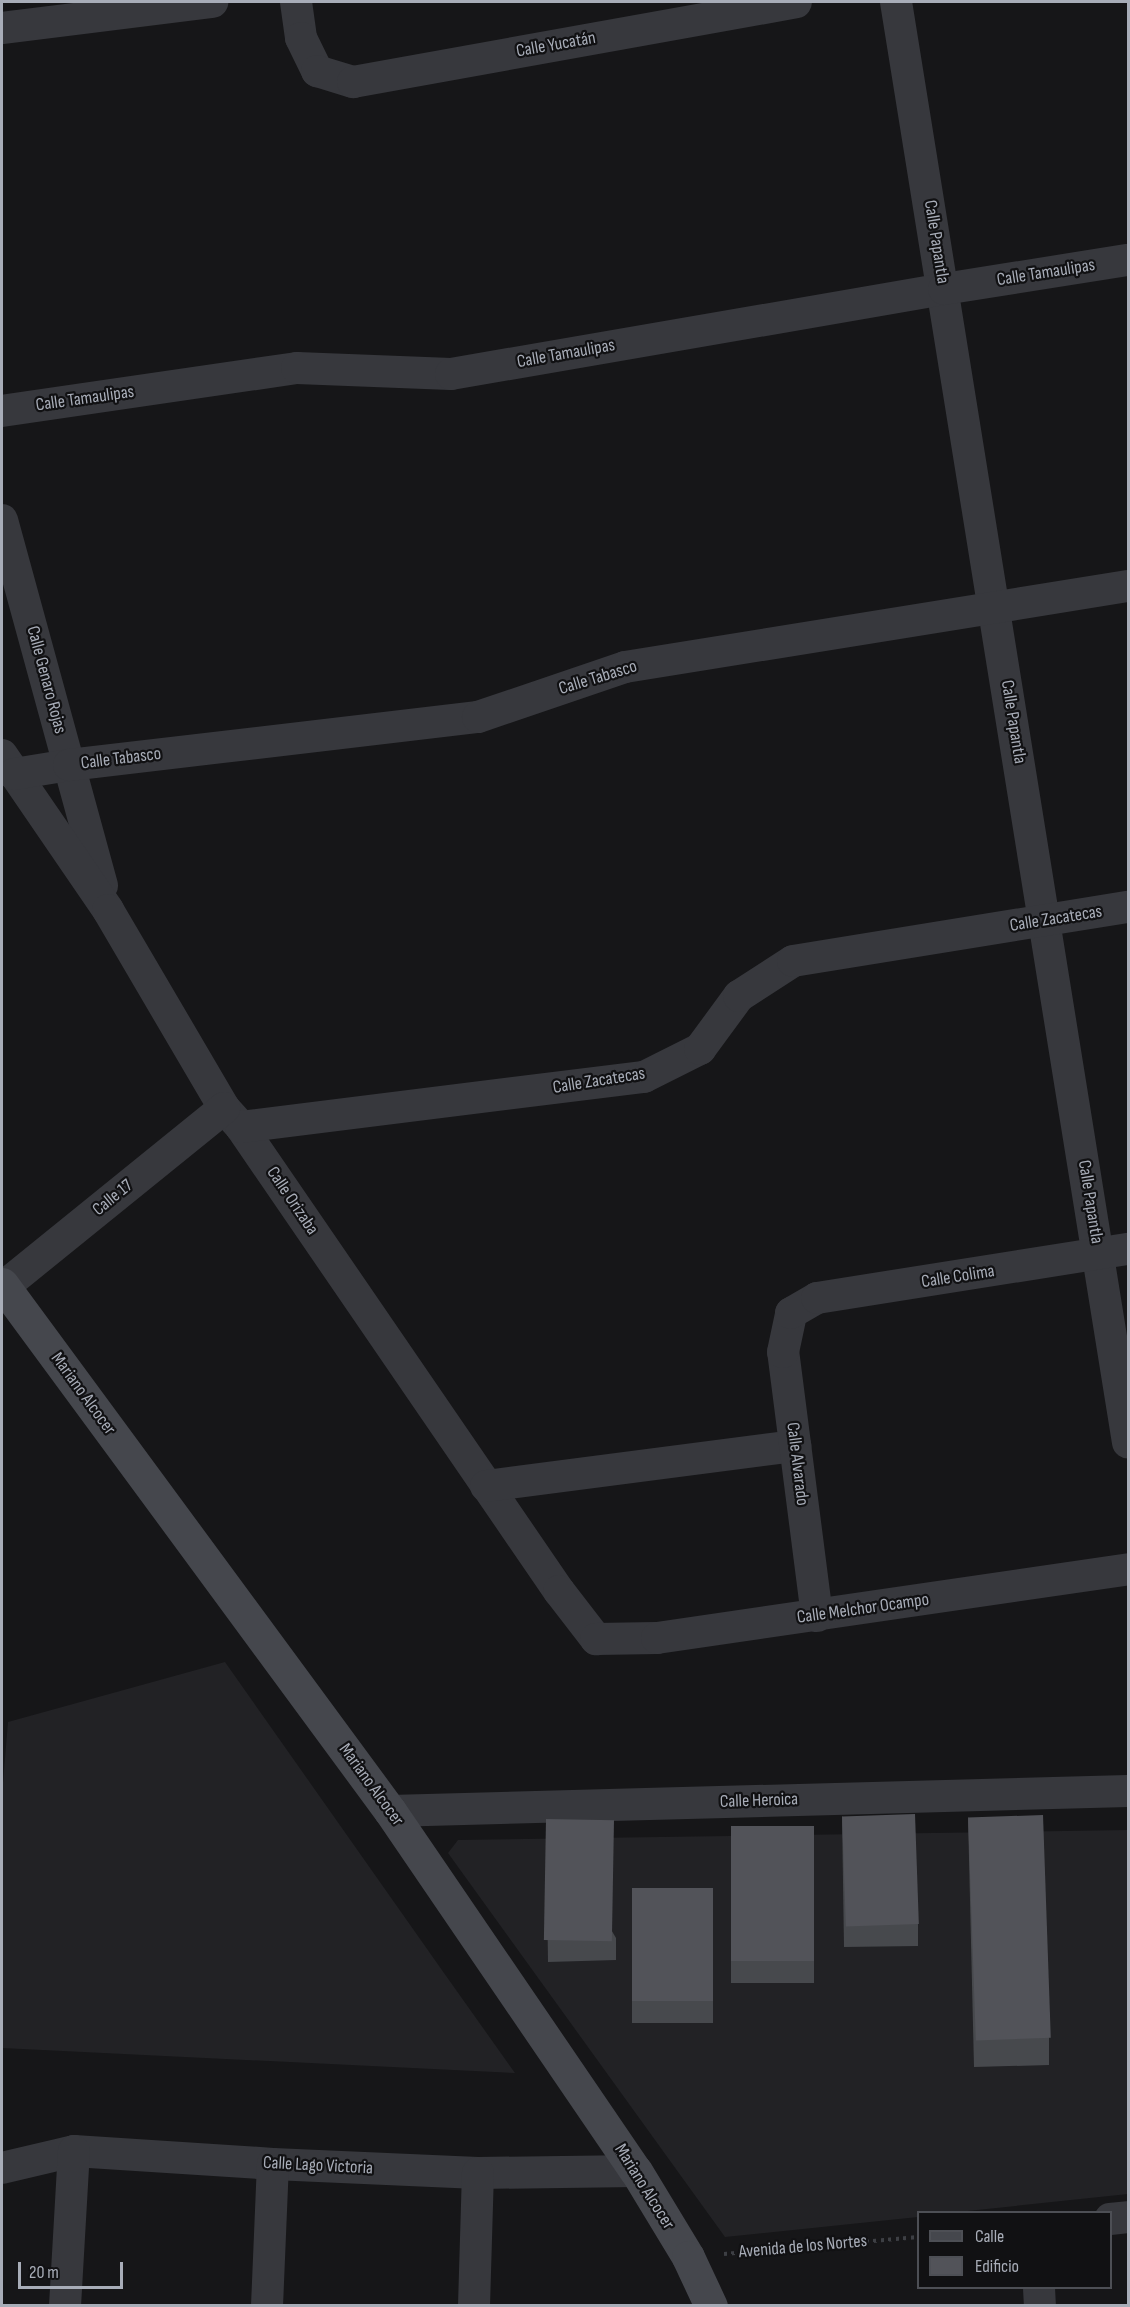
<!DOCTYPE html>
<meta charset="utf-8">
<style>
body{margin:0}
#map{position:relative;width:1130px;height:2307px;overflow:hidden;background:#161618;font-family:"Sofia Sans Condensed",sans-serif}
div>[style]{position:absolute}
.built>*{inset:0;background:#222225}
.path>*{height:4px;margin-top:-2px;transform-origin:0;background:repeating-linear-gradient(90deg,#3d3f44 0 3px,transparent 0 7.5px)}
.minor>*{height:32px;margin:-16px;padding:0 16px;transform-origin:16px;border-radius:16px;background:#37383d}
.secondary>*{height:33px;margin:-16.5px;padding:0 16.5px;transform-origin:16.5px;border-radius:16.5px;background:#45474d}
.wall>*{inset:0;background:#47494d;transform-origin:0 0}
.building>*{inset:0;background:#525359;transform-origin:0 0}
span{translate:-50% -50%;white-space:nowrap;text-align:center;line-height:1.15;-webkit-text-stroke:4.5px #111113;paint-order:stroke}
.street-label{font-size:18px;color:#a8adb8}
.frame{position:absolute;inset:0;border:3px solid #a8adb8;pointer-events:none}
.legend{position:absolute;left:917px;top:2211px;width:195px;height:78px;box-sizing:border-box;background:#111113;border:2px solid #4d4f55;margin:0;padding:8px 10px;list-style:none;font-size:18px;color:#a8adb8}
.legend li{display:flex;align-items:center;gap:12px;height:30px}
.legend b{width:30px;border:2px solid #4d4f55}
.scale{position:absolute;left:18px;top:2262px;width:105px;height:27px;box-sizing:border-box;border:3px solid #a8adb8;border-top:0;padding-left:8px;font-size:18px;line-height:21px;white-space:nowrap;color:#a8adb8;-webkit-text-stroke:4px #111113;paint-order:stroke}
</style>
<div id="map">
<div class="built">
<div style="clip-path:polygon(225px 1662px,444px 1973px,515px 2073px,2px 2048px,2px 1795px,8px 1722px)"></div>
<div style="clip-path:polygon(1128px 1830px,1128px 2194px,958px 2212px,918px 2212px,918px 2217px,725px 2237px,448px 1853px,458px 1840px)"></div>
</div>
<div class="path">
<div style="left:724px;top:2254px;width:195px;rotate:-5deg"></div>
</div>
<div class="minor">
<div style="left:296px;top:2px;width:36px;rotate:82deg"></div>
<div style="left:301px;top:38px;width:37px;rotate:64deg"></div>
<div style="left:317px;top:71px;width:38px;rotate:17deg"></div>
<div style="left:353px;top:82px;width:450px;rotate:-10.2deg"></div>
<div style="left:896px;top:2px;width:1459px;rotate:80.85deg"></div>
<div style="left:2px;top:28px;width:212px;rotate:-7.1deg"></div>
<div style="left:2px;top:411px;width:298px;rotate:-8.3deg"></div>
<div style="left:297px;top:368px;width:154px;rotate:2.2deg"></div>
<div style="left:451px;top:374px;width:500px;rotate:-9.78deg"></div>
<div style="left:944px;top:289px;width:186px;rotate:-9deg"></div>
<div style="left:2px;top:520px;width:379px;rotate:74.7deg"></div>
<div style="left:2px;top:755px;width:188px;rotate:55.6deg"></div>
<div style="left:108px;top:910px;width:229px;rotate:59.6deg"></div>
<div style="left:224px;top:1108px;width:25px;rotate:48deg"></div>
<div style="left:241px;top:1127px;width:563px;rotate:55.58deg"></div>
<div style="left:559px;top:1591px;width:61px;rotate:52.4deg"></div>
<div style="left:596px;top:1639px;width:61px;rotate:-0.9deg"></div>
<div style="left:657px;top:1638px;width:476px;rotate:-8.3deg"></div>
<div style="left:14px;top:774px;width:56px;rotate:-9.3deg"></div>
<div style="left:69px;top:765px;width:412px;rotate:-6.7deg"></div>
<div style="left:478px;top:717px;width:155px;rotate:-18.8deg"></div>
<div style="left:625px;top:667px;width:509px;rotate:-9.15deg"></div>
<div style="left:241px;top:1127px;width:406px;rotate:-7.1deg"></div>
<div style="left:644px;top:1077px;width:63px;rotate:-26.6deg"></div>
<div style="left:700px;top:1049px;width:66px;rotate:-53.7deg"></div>
<div style="left:739px;top:996px;width:64px;rotate:-32.9deg"></div>
<div style="left:793px;top:961px;width:339px;rotate:-9.2deg"></div>
<div style="left:2px;top:1288px;width:286px;rotate:-39deg"></div>
<div style="left:486px;top:1486px;width:312px;rotate:-7.4deg"></div>
<div style="left:817px;top:1616px;width:266px;rotate:-97.3deg"></div>
<div style="left:783px;top:1352px;width:40px;rotate:-78deg"></div>
<div style="left:791px;top:1313px;width:30px;rotate:-30deg"></div>
<div style="left:817px;top:1298px;width:315px;rotate:-9deg"></div>
<div style="left:390px;top:1811px;width:738px;rotate:-1.55deg"></div>
<div style="left:2px;top:2168px;width:74px;rotate:-13.3deg"></div>
<div style="left:74px;top:2151px;width:199px;rotate:3.7deg"></div>
<div style="left:273px;top:2164px;width:205px;rotate:2.5deg"></div>
<div style="left:478px;top:2173px;width:158px;rotate:-0.7deg"></div>
<div style="left:1110px;top:2219px;width:18px;rotate:-6deg"></div>
<div style="left:1039px;top:2288px;width:18px;rotate:87deg"></div>
<div style="left:65px;top:2306px;width:155px;rotate:-86.7deg"></div>
<div style="left:267px;top:2306px;width:142px;rotate:-87.6deg"></div>
<div style="left:474px;top:2306px;width:133px;rotate:-88.3deg"></div>
</div>
<div class="secondary">
<div style="left:2px;top:1284px;width:654px;rotate:53.64deg"></div>
<div style="left:390px;top:1811px;width:436px;rotate:55.7deg"></div>
<div style="left:636px;top:2171px;width:100px;rotate:58.8deg"></div>
<div style="left:688px;top:2257px;width:54px;rotate:64.9deg"></div>
</div>
<div class="wall">
<div style="clip-path:polygon(842px 1816px,918px 1924px,918px 1946px,844px 1947px)"></div>
<div style="clip-path:polygon(968px 1817px,1049px 2038px,1049px 2065px,974px 2067px)"></div>
<div style="clip-path:polygon(546px 1819px,616px 1938px,616px 1960px,548px 1962px)"></div>
<div style="left:814px;top:1826px;width:157px;height:83px;rotate:90deg"></div>
<div style="left:713px;top:1888px;width:135px;height:81px;rotate:90deg"></div>
</div>
<div class="building">
<div style="left:915px;top:1814px;width:110px;height:73px;rotate:88deg"></div>
<div style="left:1043px;top:1815px;width:223px;height:75px;rotate:88deg"></div>
<div style="left:546px;top:1819px;width:68px;height:121px;rotate:1deg"></div>
<div style="left:814px;top:1826px;width:135px;height:83px;rotate:90deg"></div>
<div style="left:713px;top:1888px;width:113px;height:81px;rotate:90deg"></div>
</div>
<div class="street-label">
<span style="left:556px;top:45px;rotate:-10deg">Calle Yucatán</span>
<span style="left:936px;top:242px;rotate:81deg">Calle Papantla</span>
<span style="left:1046px;top:273px;rotate:-9deg">Calle Tamaulipas</span>
<span style="left:566px;top:354px;rotate:-10deg">Calle Tamaulipas</span>
<span style="left:85px;top:399px;rotate:-8deg">Calle Tamaulipas</span>
<span style="left:598px;top:678px;rotate:-17deg">Calle Tabasco</span>
<span style="left:46px;top:680px;rotate:75deg">Calle Genaro Rojas</span>
<span style="left:1013px;top:722px;rotate:81deg">Calle Papantla</span>
<span style="left:121px;top:759px;rotate:-7deg">Calle Tabasco</span>
<span style="left:1056px;top:919px;rotate:-9deg">Calle Zacatecas</span>
<span style="left:599px;top:1081px;rotate:-9deg">Calle Zacatecas</span>
<span style="left:113px;top:1198px;rotate:-39deg">Calle 17</span>
<span style="left:292px;top:1201px;rotate:56deg">Calle Orizaba</span>
<span style="left:1090px;top:1202px;rotate:81deg">Calle Papantla</span>
<span style="left:958px;top:1277px;rotate:-9deg">Calle Colima</span>
<span style="left:83px;top:1394px;rotate:54deg">Mariano Alcocer</span>
<span style="left:797px;top:1464px;rotate:83deg">Calle Alvarado</span>
<span style="left:863px;top:1609px;rotate:-8deg">Calle Melchor Ocampo</span>
<span style="left:371px;top:1785px;rotate:54deg">Mariano Alcocer</span>
<span style="left:759px;top:1801px;rotate:-2deg">Calle Heroica</span>
<span style="left:318px;top:2166px;rotate:3deg">Calle Lago Victoria</span>
<span style="left:644px;top:2187px;rotate:58deg">Mariano Alcocer</span>
<span style="left:803px;top:2247px;rotate:-5deg">Avenida de los Nortes</span>
</div>
<div class="frame"></div>
<ul class="legend">
<li><b style="height:8px;background:#45474d"></b>Calle</li>
<li><b style="height:16px;background:#525359"></b>Edificio</li>
</ul>
<div class="scale">20 m</div>
</div>
